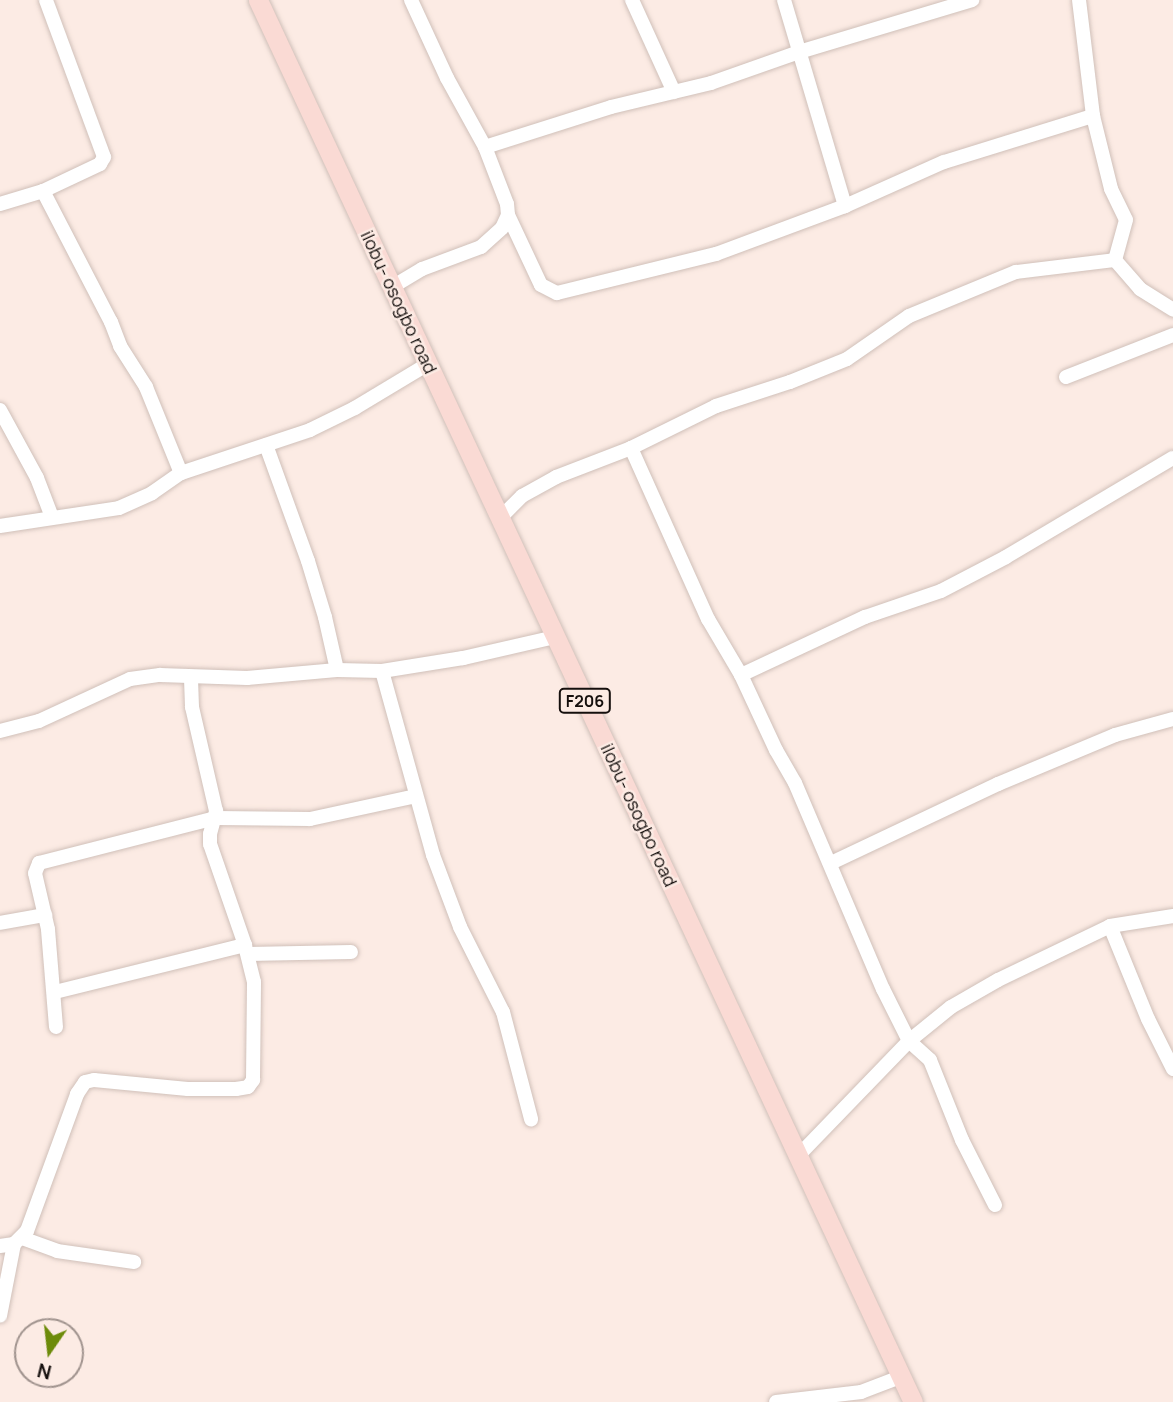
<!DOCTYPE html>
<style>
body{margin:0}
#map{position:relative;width:1173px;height:1402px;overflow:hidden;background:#fcebe4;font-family:Manrope,sans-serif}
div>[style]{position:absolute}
.roads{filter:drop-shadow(0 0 2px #d0c0b9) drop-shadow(0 0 2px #d0c0b9)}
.minor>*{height:14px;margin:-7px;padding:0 7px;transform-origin:7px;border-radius:7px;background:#fff}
.major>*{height:19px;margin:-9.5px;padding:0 9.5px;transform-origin:9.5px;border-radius:9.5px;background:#fadad4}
span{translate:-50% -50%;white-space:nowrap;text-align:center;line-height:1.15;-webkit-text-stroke:5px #fcebe4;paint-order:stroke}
.shield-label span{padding:2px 5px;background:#fcebe4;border:2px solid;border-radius:5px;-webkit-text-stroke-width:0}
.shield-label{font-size:16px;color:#150f0d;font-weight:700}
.street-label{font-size:18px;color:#150f0d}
.north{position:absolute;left:14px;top:1318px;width:70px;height:70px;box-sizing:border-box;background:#fcebe4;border:2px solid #a0938e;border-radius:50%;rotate:194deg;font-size:19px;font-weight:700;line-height:28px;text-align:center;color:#150f0d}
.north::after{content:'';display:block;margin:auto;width:24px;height:32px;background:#6d8b0a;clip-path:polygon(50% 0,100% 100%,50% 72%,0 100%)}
</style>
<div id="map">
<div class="roads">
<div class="minor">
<div style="left:632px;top:0;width:101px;rotate:65.5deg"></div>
<div style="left:784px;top:0;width:215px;rotate:73.5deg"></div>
<div style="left:1079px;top:0;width:117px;rotate:83.1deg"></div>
<div style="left:1093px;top:116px;width:75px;rotate:76.1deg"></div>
<div style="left:1111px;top:189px;width:34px;rotate:64deg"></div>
<div style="left:1126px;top:220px;width:41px;rotate:105.4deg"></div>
<div style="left:1115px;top:260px;width:38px;rotate:49deg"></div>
<div style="left:1140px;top:289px;width:39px;rotate:32deg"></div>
<div style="left:485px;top:147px;width:132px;rotate:-17.6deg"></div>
<div style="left:611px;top:107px;width:103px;rotate:-13.5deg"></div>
<div style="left:711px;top:83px;width:93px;rotate:-19.4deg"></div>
<div style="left:799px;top:52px;width:181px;rotate:-16.7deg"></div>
<div style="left:43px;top:191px;width:148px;rotate:62.6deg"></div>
<div style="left:111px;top:322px;width:26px;rotate:69deg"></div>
<div style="left:120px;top:346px;width:49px;rotate:57.6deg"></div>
<div style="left:146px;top:387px;width:93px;rotate:67.9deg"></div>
<div style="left:0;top:204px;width:45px;rotate:-16.8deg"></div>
<div style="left:43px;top:191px;width:63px;rotate:-25.3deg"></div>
<div style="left:100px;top:164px;width:8px;rotate:-60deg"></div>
<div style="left:104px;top:157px;width:167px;rotate:-110.3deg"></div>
<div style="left:508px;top:215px;width:77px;rotate:64.8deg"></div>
<div style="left:541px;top:285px;width:18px;rotate:27deg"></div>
<div style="left:557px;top:293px;width:164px;rotate:-13.8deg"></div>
<div style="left:716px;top:254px;width:138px;rotate:-20.4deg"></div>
<div style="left:845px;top:206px;width:108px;rotate:-24deg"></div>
<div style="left:944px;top:162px;width:156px;rotate:-17.2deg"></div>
<div style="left:392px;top:287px;width:35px;rotate:-31deg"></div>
<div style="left:422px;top:269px;width:63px;rotate:-20.4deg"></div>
<div style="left:481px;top:247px;width:28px;rotate:-42deg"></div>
<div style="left:502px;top:228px;width:14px;rotate:-65deg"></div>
<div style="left:508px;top:215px;width:11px;rotate:-95deg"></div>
<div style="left:507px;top:204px;width:61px;rotate:-111.1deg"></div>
<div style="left:485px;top:147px;width:79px;rotate:-118.8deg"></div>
<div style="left:447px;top:78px;width:86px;rotate:-114.8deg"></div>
<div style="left:1066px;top:377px;width:115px;rotate:-21.4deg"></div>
<div style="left:0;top:410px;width:77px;rotate:61.4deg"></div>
<div style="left:37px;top:478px;width:42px;rotate:69deg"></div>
<div style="left:266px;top:445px;width:123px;rotate:70.1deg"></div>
<div style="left:308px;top:561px;width:59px;rotate:73.1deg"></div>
<div style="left:325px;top:617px;width:54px;rotate:77.2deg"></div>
<div style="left:631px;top:448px;width:188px;rotate:65.8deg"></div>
<div style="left:708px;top:619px;width:65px;rotate:59.5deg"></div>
<div style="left:741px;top:675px;width:83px;rotate:65deg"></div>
<div style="left:776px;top:750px;width:38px;rotate:60deg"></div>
<div style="left:795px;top:783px;width:224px;rotate:66.9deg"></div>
<div style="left:883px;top:989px;width:58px;rotate:63.4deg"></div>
<div style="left:909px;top:1041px;width:28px;rotate:42deg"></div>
<div style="left:930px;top:1060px;width:86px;rotate:68.2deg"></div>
<div style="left:962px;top:1140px;width:73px;rotate:63.1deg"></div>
<div style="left:500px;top:518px;width:31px;rotate:-45deg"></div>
<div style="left:522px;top:496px;width:39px;rotate:-29deg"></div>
<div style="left:556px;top:477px;width:80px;rotate:-21.1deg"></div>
<div style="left:631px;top:448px;width:95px;rotate:-26.3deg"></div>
<div style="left:716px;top:406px;width:78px;rotate:-18deg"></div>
<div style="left:790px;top:382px;width:61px;rotate:-22deg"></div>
<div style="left:847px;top:359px;width:75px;rotate:-34.7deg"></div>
<div style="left:909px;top:316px;width:116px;rotate:-22.4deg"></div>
<div style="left:1016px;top:272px;width:100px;rotate:-6.9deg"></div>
<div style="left:0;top:526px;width:120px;rotate:-8.6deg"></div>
<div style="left:119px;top:508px;width:36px;rotate:-24deg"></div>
<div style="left:152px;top:493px;width:35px;rotate:-35deg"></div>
<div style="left:181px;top:473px;width:136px;rotate:-18.4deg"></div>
<div style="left:310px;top:430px;width:50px;rotate:-26.1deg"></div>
<div style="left:355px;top:408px;width:85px;rotate:-31.1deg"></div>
<div style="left:382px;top:671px;width:191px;rotate:74.5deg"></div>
<div style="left:433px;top:855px;width:77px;rotate:69.4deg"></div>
<div style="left:460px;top:927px;width:95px;rotate:63.2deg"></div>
<div style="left:503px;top:1012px;width:111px;rotate:75.3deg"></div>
<div style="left:741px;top:675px;width:137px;rotate:-25.1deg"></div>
<div style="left:865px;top:617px;width:80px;rotate:-18.9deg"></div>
<div style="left:941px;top:591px;width:73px;rotate:-27.6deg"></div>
<div style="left:1006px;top:557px;width:194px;rotate:-30.7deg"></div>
<div style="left:0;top:731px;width:40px;rotate:-14.4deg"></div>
<div style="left:39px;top:721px;width:100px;rotate:-24.8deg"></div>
<div style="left:130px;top:679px;width:30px;rotate:-8deg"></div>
<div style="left:160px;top:675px;width:87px;rotate:2deg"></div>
<div style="left:247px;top:678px;width:90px;rotate:-5.1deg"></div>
<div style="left:337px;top:670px;width:45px;rotate:1.3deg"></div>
<div style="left:382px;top:671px;width:82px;rotate:-9.1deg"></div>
<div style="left:463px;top:658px;width:94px;rotate:-12.9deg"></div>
<div style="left:831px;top:863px;width:185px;rotate:-25.3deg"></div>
<div style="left:998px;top:784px;width:127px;rotate:-22.7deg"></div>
<div style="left:1115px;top:735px;width:60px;rotate:-15.4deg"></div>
<div style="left:0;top:923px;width:46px;rotate:-10.1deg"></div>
<div style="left:1110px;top:926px;width:100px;rotate:67.8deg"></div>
<div style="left:1148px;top:1019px;width:56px;rotate:63.4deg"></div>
<div style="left:248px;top:954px;width:103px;rotate:-1.1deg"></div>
<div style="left:55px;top:992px;width:196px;rotate:-13.9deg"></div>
<div style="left:56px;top:1027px;width:98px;rotate:-94.7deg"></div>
<div style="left:48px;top:929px;width:57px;rotate:-103.1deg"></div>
<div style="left:35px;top:873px;width:11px;rotate:-68deg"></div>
<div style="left:39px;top:863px;width:183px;rotate:-14.3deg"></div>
<div style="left:216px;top:818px;width:94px;rotate:0.6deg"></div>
<div style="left:310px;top:819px;width:108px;rotate:-12.2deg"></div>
<div style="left:798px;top:1156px;width:160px;rotate:-46deg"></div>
<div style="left:909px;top:1041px;width:54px;rotate:-39deg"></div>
<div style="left:951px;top:1007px;width:54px;rotate:-29.9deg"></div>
<div style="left:998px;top:980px;width:124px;rotate:-25.7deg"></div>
<div style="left:1110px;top:926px;width:64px;rotate:-9deg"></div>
<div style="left:22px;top:1238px;width:37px;rotate:20deg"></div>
<div style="left:57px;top:1251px;width:78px;rotate:8.1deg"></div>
<div style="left:14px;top:1244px;width:18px;rotate:-45deg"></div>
<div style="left:27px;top:1231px;width:146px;rotate:-69.9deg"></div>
<div style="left:77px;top:1094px;width:14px;rotate:-56deg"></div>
<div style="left:85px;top:1082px;width:9px;rotate:-13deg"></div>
<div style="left:94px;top:1080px;width:94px;rotate:5.5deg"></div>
<div style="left:188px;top:1089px;width:48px"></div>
<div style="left:236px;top:1089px;width:12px;rotate:-9deg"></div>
<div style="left:248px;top:1087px;width:9px;rotate:-54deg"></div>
<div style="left:253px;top:1080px;width:98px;rotate:-89.4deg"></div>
<div style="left:254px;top:982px;width:38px;rotate:-104deg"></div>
<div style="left:245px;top:945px;width:107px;rotate:-109.1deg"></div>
<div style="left:210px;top:844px;width:10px;rotate:-90deg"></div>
<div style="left:210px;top:834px;width:24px;rotate:-75deg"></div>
<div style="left:216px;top:811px;width:107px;rotate:-103deg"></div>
<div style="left:192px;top:707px;width:29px;rotate:-92deg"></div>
<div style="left:0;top:1246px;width:14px;rotate:-8deg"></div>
<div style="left:14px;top:1244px;width:73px;rotate:101deg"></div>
<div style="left:776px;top:1402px;width:86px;rotate:-6.7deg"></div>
<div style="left:861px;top:1392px;width:42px;rotate:-21deg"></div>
</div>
<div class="major">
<div style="left:258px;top:0;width:1547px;rotate:64.96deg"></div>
</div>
</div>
<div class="shield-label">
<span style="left:585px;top:701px">F206</span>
</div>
<div class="street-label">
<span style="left:399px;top:302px;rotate:65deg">ilobu- osogbo road</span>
<span style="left:639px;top:815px;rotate:65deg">ilobu- osogbo road</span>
</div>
<div class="north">N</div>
</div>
